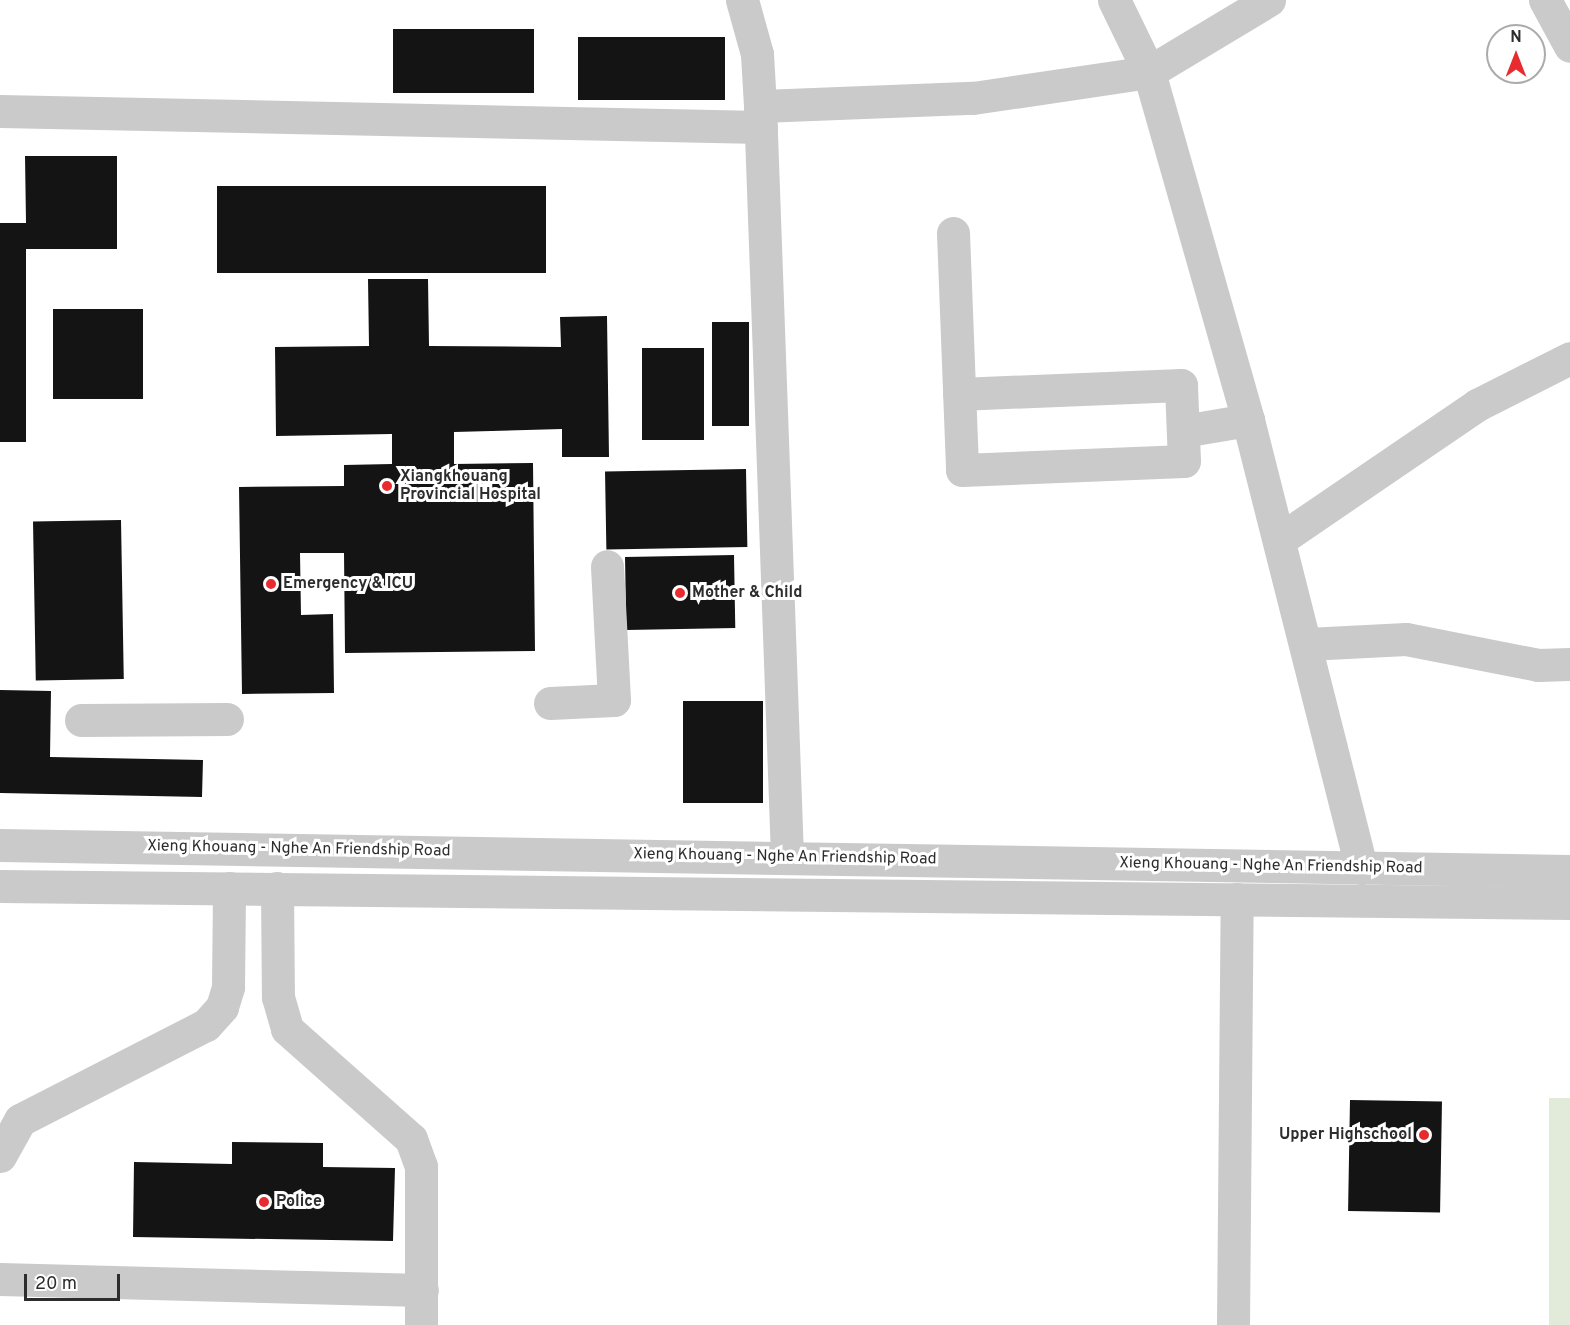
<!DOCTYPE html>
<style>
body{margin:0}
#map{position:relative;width:1570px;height:1325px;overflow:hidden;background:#fff;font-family:Overpass,sans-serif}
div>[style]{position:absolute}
.green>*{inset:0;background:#e2ebda;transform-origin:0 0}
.building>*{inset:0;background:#141414;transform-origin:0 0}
.minor>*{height:33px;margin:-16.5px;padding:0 16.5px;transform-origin:16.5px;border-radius:16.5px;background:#cacaca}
.dots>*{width:16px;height:16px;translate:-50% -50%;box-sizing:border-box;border:3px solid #fff;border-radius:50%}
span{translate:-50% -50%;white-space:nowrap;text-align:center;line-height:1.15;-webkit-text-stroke:6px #fff;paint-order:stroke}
.poi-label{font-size:16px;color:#2d2d2d;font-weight:700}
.left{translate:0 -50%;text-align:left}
.right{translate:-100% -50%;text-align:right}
.street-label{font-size:16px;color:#2d2d2d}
.north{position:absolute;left:1486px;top:24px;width:60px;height:60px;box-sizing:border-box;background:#fff;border:2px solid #ababab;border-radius:50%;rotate:0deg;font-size:16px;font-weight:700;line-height:24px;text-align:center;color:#2d2d2d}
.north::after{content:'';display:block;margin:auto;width:21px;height:27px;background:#e82b2f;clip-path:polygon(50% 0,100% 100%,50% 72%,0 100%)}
.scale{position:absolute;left:24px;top:1274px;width:96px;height:27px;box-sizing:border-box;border:3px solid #2d2d2d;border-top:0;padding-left:8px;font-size:18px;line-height:21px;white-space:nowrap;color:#2d2d2d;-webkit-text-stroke:4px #fff;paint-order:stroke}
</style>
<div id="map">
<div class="green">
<div style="left:1549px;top:1098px;width:21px;height:227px"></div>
</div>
<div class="building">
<div style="left:393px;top:29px;width:141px;height:64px"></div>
<div style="left:578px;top:37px;width:147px;height:63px"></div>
<div style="clip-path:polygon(25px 156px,117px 156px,117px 249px,26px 249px,26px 442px,0 442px,0 223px,26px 223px)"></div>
<div style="left:217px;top:186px;width:329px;height:87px"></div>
<div style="clip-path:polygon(368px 279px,428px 279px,429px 346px,561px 347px,560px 317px,607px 316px,609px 457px,562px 457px,562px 429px,454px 432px,454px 464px,533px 463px,535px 651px,345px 653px,344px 553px,300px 553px,301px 615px,333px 614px,334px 693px,242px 694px,239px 487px,344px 486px,344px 465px,392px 464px,392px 434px,276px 436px,275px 347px,369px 346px)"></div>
<div style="left:53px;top:309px;width:90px;height:90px"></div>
<div style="left:712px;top:322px;width:37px;height:104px"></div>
<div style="left:642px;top:348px;width:62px;height:92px"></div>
<div style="left:746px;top:469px;width:78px;height:141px;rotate:89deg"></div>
<div style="left:121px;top:520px;width:159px;height:88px;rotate:89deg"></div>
<div style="left:734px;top:555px;width:73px;height:109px;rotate:89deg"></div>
<div style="clip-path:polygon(0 690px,51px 691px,50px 757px,203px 760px,202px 797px,0 793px)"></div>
<div style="left:683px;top:701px;width:80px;height:102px"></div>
<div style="left:1350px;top:1100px;width:92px;height:111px;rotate:1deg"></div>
<div style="clip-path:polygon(232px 1142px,323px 1143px,323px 1167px,395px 1168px,393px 1241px,133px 1237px,134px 1162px,232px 1164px)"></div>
</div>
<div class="minor">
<div style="left:742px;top:0;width:56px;rotate:74.5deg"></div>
<div style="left:757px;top:54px;width:52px;rotate:86.7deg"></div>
<div style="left:760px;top:106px;width:751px;rotate:87.94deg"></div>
<div style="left:1114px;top:0;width:80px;rotate:64.1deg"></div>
<div style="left:1149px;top:72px;width:362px;rotate:74.1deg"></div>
<div style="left:1248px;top:420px;width:462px;rotate:75.8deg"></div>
<div style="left:1545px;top:0;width:52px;rotate:61.5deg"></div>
<div style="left:760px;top:106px;width:213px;rotate:-2.2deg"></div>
<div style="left:973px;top:98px;width:178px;rotate:-8.4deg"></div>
<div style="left:1149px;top:72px;width:140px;rotate:-31deg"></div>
<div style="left:0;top:111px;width:761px;rotate:1.2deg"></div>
<div style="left:953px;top:233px;width:237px;rotate:87.8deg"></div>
<div style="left:962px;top:470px;width:222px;rotate:-2.3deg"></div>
<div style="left:1184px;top:461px;width:76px;rotate:-92.3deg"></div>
<div style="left:1181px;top:385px;width:222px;rotate:177.7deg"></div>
<div style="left:1183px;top:431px;width:66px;rotate:-9.6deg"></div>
<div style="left:1282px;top:538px;width:236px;rotate:-34.3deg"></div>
<div style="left:1477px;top:405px;width:104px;rotate:-26.8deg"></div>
<div style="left:1307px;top:644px;width:99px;rotate:-2.9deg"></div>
<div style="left:1406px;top:639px;width:135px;rotate:11.1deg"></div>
<div style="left:1538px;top:665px;width:32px;rotate:-2deg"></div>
<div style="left:550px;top:703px;width:64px;rotate:-2.7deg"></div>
<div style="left:614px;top:700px;width:134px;rotate:-93deg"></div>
<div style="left:81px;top:720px;width:146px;rotate:-0.4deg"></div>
<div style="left:0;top:845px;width:1570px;rotate:0.95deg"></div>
<div style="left:0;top:886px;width:1570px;rotate:0.62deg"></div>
<div style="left:277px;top:888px;width:109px;rotate:89.5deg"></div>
<div style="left:278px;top:997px;width:33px;rotate:74deg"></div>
<div style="left:287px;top:1029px;width:166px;rotate:41.6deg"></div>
<div style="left:411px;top:1139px;width:29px;rotate:70deg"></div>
<div style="left:421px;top:1166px;width:159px;rotate:90deg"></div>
<div style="left:0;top:1156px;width:41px;rotate:-60.9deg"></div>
<div style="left:20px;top:1120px;width:209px;rotate:-27.1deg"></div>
<div style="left:206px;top:1025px;width:24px;rotate:-48deg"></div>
<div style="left:222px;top:1007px;width:21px;rotate:-73deg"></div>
<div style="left:228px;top:987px;width:99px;rotate:-89.4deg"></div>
<div style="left:0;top:1279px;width:422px;rotate:1.5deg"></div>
<div style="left:1233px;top:1325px;width:426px;rotate:-89.5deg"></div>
</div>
<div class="dots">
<div style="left:387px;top:486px;background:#e82b2f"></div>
<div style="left:271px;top:584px;background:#e82b2f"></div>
<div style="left:680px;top:593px;background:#e82b2f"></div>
<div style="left:1424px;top:1135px;background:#e82b2f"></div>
<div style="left:264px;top:1202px;background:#e82b2f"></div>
</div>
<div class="poi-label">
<span class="left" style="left:400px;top:486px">Xiangkhouang<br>Provincial Hospital</span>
<span class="left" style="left:283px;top:584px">Emergency &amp; ICU</span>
<span class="left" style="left:692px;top:593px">Mother &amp; Child</span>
<span class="right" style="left:1412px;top:1135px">Upper Highschool</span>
<span class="left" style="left:276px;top:1202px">Police</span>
</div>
<div class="street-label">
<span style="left:299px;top:849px;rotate:1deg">Xieng Khouang - Nghe An Friendship Road</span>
<span style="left:785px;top:857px;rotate:1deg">Xieng Khouang - Nghe An Friendship Road</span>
<span style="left:1271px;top:866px;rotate:1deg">Xieng Khouang - Nghe An Friendship Road</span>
</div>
<div class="north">N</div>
<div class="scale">20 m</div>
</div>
